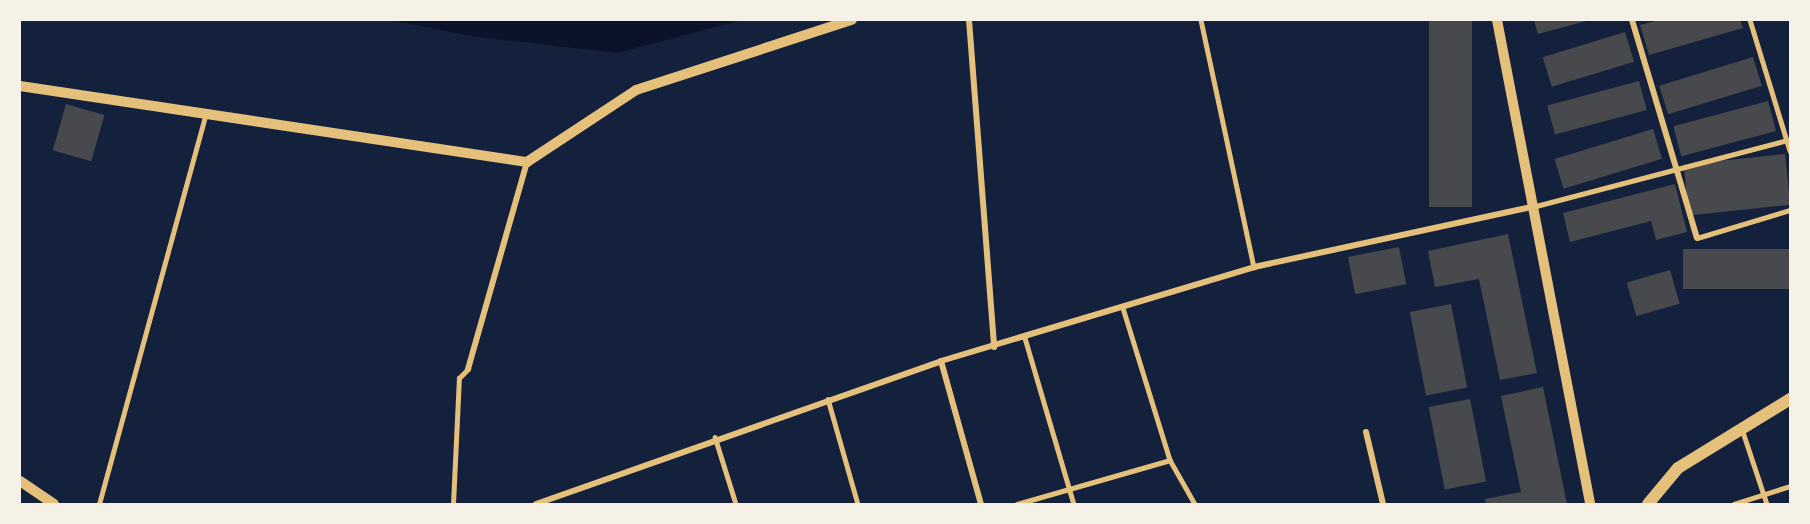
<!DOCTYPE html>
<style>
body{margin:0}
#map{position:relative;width:1810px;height:524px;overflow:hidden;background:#14213d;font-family:Spectral,serif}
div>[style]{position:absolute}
.water>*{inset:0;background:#0b132b}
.building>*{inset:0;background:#48494c;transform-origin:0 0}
.service>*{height:4.5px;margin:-2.25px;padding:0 2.25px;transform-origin:2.25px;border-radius:2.25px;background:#e5c07b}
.minor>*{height:6px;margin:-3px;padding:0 3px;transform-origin:3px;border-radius:3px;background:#e5c07b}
.tertiary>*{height:10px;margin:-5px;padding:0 5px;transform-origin:5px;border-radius:5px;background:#e5c07b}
.secondary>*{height:12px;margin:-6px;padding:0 6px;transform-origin:6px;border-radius:6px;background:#e5c07b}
span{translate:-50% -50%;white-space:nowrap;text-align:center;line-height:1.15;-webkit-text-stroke:6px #f6f1e7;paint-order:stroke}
.frame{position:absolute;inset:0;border:21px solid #f6f1e7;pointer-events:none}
</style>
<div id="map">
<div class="water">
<div style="clip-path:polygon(390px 20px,742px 20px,617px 53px,477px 37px)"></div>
</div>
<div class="building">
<div style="left:1429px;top:20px;width:43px;height:187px"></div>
<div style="clip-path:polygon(1534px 20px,1590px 20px,1538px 34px)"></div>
<div style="clip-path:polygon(1659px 20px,1740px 20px,1743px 28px,1649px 55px,1640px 25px)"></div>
<div style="left:1625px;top:32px;width:31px;height:86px;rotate:73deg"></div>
<div style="left:1753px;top:57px;width:30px;height:98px;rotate:73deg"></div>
<div style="left:1639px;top:81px;width:30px;height:95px;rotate:75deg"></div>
<div style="left:1768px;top:101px;width:31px;height:98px;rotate:75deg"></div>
<div style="left:66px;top:104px;width:40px;height:48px;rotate:16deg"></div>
<div style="left:1653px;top:129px;width:31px;height:103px;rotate:73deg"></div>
<div style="left:1785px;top:154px;width:51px;height:102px;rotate:84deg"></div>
<div style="clip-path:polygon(1675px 184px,1687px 232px,1656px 240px,1651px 221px,1570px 242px,1563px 213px)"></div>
<div style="clip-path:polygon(1508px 234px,1537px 373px,1500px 380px,1479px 279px,1435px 287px,1428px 251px)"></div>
<div style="left:1399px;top:247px;width:38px;height:52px;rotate:79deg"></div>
<div style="left:1790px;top:249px;width:40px;height:107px;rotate:90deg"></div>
<div style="left:1670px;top:270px;width:35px;height:45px;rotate:74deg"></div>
<div style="left:1451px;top:304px;width:85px;height:42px;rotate:79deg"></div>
<div style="clip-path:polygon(1543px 387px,1567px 504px,1486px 504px,1485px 499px,1521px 492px,1501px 396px)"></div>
<div style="left:1470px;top:399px;width:84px;height:42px;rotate:79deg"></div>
</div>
<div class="service">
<div style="left:1201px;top:20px;width:253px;rotate:77.9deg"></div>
<div style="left:1750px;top:20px;width:137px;rotate:73deg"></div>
<div style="left:1536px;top:206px;width:260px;rotate:-14.7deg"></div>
<div style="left:1697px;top:238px;width:97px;rotate:-16.8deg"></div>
<div style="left:1123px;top:308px;width:159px;rotate:72.8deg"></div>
<div style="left:1170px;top:460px;width:51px;rotate:60.4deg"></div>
<div style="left:1025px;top:338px;width:173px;rotate:73.6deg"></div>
<div style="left:828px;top:399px;width:109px;rotate:74.1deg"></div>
<div style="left:1742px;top:429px;width:79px;rotate:71.6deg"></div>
<div style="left:715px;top:437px;width:70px;rotate:72.6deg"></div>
<div style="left:99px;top:504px;width:404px;rotate:-74.7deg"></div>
<div style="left:453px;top:504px;width:126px;rotate:-87.3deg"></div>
<div style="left:459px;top:378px;width:13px;rotate:-45deg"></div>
<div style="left:1017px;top:504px;width:159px;rotate:-16deg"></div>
<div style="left:1734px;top:504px;width:59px;rotate:-17.8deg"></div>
</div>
<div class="minor">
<div style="left:969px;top:20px;width:328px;rotate:85.6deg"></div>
<div style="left:1632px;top:20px;width:227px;rotate:73.4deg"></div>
<div style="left:941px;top:361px;width:327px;rotate:-16.7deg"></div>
<div style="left:1254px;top:267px;width:288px;rotate:-12.2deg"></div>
<div style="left:468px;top:369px;width:215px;rotate:-74.1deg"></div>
<div style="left:1366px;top:432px;width:74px;rotate:76.7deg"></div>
<div style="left:536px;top:504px;width:430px;rotate:-19.4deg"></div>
<div style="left:941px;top:361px;width:148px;rotate:74.4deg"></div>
</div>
<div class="tertiary">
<div style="left:1497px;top:20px;width:493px;rotate:79.1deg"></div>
<div style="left:20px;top:86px;width:513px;rotate:8.53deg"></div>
<div style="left:527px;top:162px;width:131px;rotate:-33.4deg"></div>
<div style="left:636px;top:90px;width:227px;rotate:-18deg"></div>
<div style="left:20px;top:481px;width:41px;rotate:34.1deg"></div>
</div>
<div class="secondary">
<div style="left:1648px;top:504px;width:47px;rotate:-50.2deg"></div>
<div style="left:1678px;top:468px;width:132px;rotate:-31.6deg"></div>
</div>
<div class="frame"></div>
</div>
